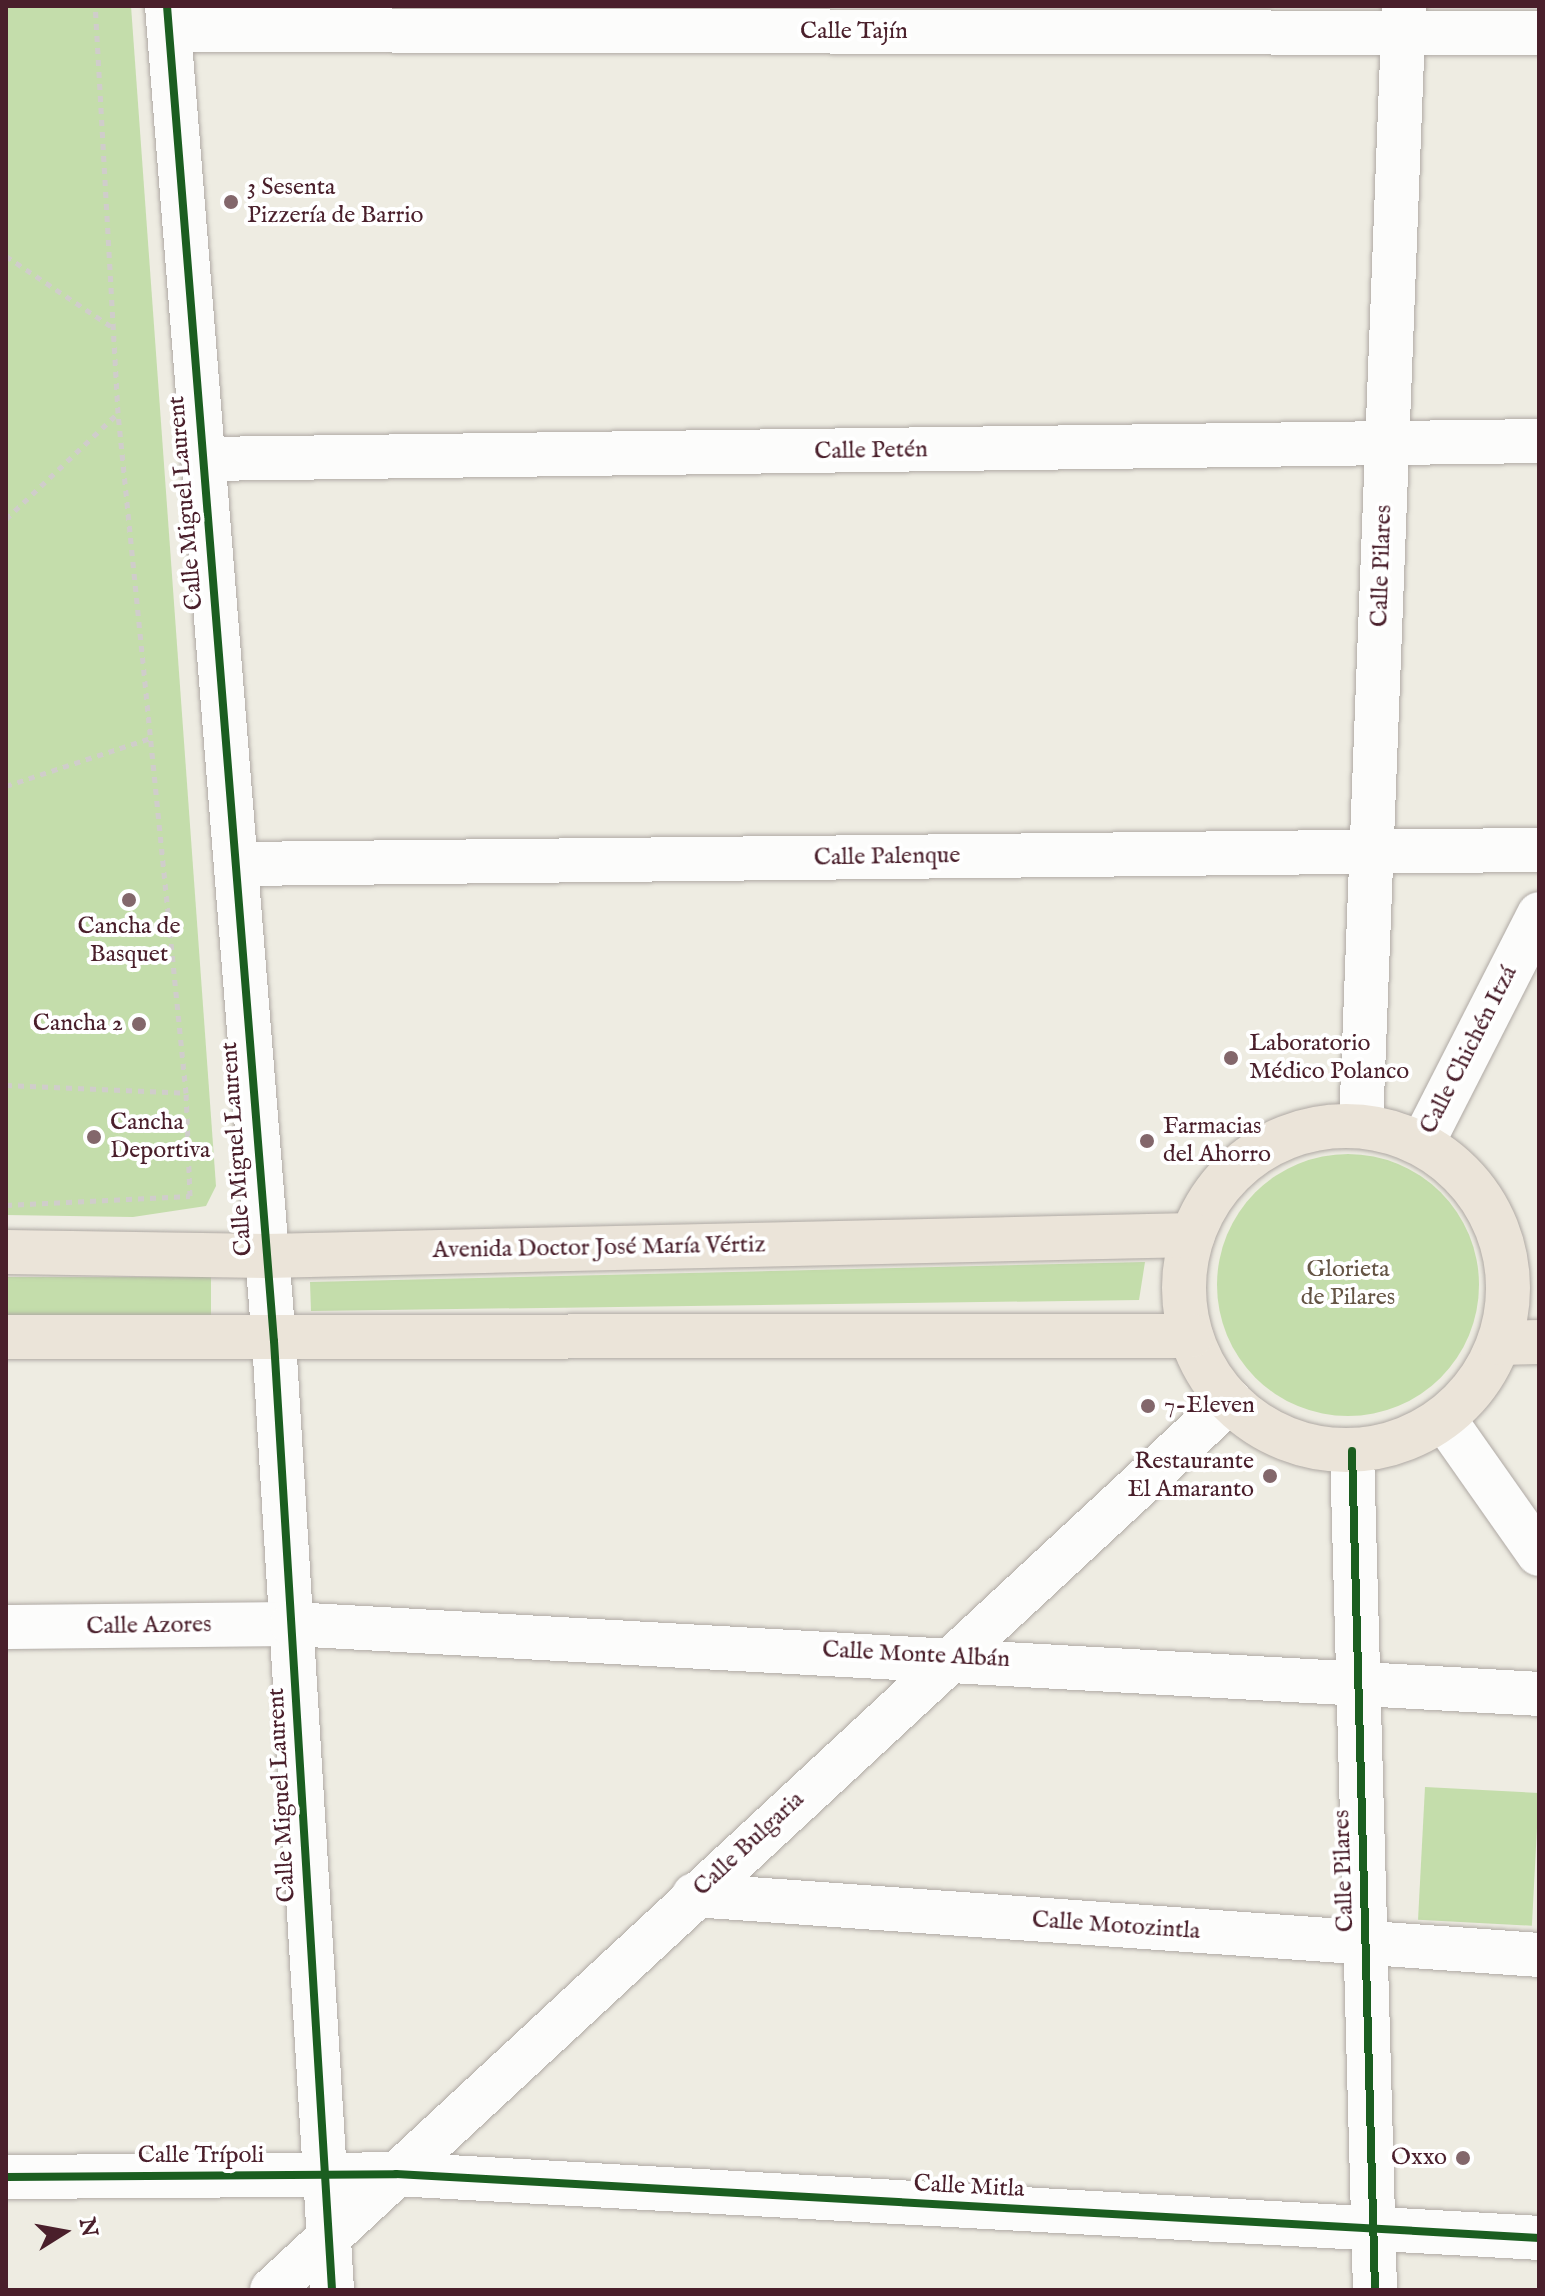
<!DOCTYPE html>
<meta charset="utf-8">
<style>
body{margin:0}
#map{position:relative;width:1545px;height:2296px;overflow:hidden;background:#eeece2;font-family:"IM FELL English",serif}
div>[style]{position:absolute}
.green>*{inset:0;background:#c4ddab;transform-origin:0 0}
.round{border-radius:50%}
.path>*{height:5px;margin-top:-2.5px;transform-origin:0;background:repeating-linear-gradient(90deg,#d0cdcb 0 6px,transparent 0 12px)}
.roads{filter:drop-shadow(0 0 2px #afa9a4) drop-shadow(0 0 2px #afa9a4)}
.minor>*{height:44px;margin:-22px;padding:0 22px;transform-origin:22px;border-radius:22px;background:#fcfcfb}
.major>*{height:44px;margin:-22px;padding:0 22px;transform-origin:22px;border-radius:22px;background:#ebe4d9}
.major>.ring{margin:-22px;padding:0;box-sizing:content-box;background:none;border:44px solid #ebe4d9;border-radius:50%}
.cycleway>*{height:8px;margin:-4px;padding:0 4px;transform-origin:4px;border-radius:4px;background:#1b5e20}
.dots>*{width:22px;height:22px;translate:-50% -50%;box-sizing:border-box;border:4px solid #fff;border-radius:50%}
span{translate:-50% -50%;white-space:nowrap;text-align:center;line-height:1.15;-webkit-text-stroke:8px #fff;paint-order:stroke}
.street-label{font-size:24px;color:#4a1f2b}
.poi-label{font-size:24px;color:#4a1f2b}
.left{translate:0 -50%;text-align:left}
.right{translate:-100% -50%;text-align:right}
.park-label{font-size:24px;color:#645444}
.frame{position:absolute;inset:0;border:8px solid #4a1f2b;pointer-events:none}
.north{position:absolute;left:24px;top:2192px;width:80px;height:80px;-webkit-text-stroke:6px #fff;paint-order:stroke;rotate:79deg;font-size:22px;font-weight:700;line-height:32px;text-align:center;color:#4a1f2b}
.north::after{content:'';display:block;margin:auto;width:28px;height:36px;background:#4a1f2b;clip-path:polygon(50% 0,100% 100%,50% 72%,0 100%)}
</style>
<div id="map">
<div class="green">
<div style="clip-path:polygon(6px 6px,131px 6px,216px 1186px,206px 1206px,133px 1217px,6px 1215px)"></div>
<div class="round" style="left:1217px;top:1154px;width:262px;height:262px"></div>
<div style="clip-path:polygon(1145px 1262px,1139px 1300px,311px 1311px,310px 1282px)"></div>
<div style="left:6px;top:1277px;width:205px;height:40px"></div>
<div style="left:1425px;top:1787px;width:114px;height:133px;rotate:3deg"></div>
</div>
<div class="path">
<div style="left:6px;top:256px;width:128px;rotate:33.8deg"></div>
<div style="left:6px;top:519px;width:154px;rotate:-43.4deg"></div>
<div style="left:6px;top:786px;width:152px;rotate:-18.4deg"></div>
<div style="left:6px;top:1085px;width:180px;rotate:2.5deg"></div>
<div style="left:6px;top:1205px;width:184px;rotate:-2.8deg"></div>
<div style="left:190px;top:1196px;width:103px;rotate:-92.2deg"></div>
<div style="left:186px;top:1093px;width:683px;rotate:-95.71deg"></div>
<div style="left:118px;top:413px;width:408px;rotate:-93.2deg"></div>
</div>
<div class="roads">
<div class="minor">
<div style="left:167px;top:6px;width:1339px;rotate:85.42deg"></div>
<div style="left:274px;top:1341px;width:951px;rotate:86.5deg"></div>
<div style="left:169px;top:30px;width:1370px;rotate:0.13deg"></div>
<div style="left:203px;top:459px;width:1336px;rotate:-0.77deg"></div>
<div style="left:236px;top:864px;width:1303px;rotate:-0.62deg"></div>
<div style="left:1361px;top:1125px;width:1120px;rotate:-87.8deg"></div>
<div style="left:1422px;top:1144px;width:258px;rotate:-63deg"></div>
<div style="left:1444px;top:1419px;width:165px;rotate:54.9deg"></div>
<div style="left:1352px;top:1451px;width:839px;rotate:88.43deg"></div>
<div style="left:6px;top:1627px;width:286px;rotate:-0.6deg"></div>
<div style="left:292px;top:1624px;width:1249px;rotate:3.21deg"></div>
<div style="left:694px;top:1895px;width:847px;rotate:4.06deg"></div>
<div style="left:6px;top:2177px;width:390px;rotate:-0.4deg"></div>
<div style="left:396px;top:2174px;width:1145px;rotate:3.2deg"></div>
<div style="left:272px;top:2290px;width:1307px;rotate:-42.86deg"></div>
</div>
<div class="major">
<div class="ring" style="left:1184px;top:1126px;width:280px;height:280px"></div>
<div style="left:6px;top:1252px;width:260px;rotate:0.9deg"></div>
<div style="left:266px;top:1256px;width:927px;rotate:-1.3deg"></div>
<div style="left:6px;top:1337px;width:1185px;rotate:-0.05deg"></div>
<div style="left:1499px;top:1343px;width:40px;rotate:-1.4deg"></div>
</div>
</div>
<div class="cycleway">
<div style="left:167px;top:6px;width:1339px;rotate:85.42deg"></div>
<div style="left:274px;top:1341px;width:951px;rotate:86.5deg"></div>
<div style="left:1352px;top:1451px;width:839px;rotate:88.43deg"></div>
<div style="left:6px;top:2177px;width:390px;rotate:-0.4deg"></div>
<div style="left:396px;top:2174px;width:1145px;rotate:3.2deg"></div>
</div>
<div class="dots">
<div style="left:231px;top:202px;background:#83676b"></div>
<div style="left:129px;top:900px;background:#83676b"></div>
<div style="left:139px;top:1024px;background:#83676b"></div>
<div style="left:1231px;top:1058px;background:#83676b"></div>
<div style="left:94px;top:1137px;background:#83676b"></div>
<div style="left:1147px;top:1141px;background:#83676b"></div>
<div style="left:1148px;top:1406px;background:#83676b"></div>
<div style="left:1270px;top:1476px;background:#83676b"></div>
<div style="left:1463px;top:2158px;background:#83676b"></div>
</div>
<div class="street-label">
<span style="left:854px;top:32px">Calle Tajín</span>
<span style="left:871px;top:451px;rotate:-1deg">Calle Petén</span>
<span style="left:186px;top:503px;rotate:-95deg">Calle Miguel Laurent</span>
<span style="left:1382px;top:566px;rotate:-88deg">Calle Pilares</span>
<span style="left:887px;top:857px;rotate:-1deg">Calle Palenque</span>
<span style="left:1469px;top:1050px;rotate:-63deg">Calle Chichén Itzá</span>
<span style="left:237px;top:1149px;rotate:-94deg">Calle Miguel Laurent</span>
<span style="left:599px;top:1248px;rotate:-1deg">Avenida Doctor José María Vértiz</span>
<span style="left:149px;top:1626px;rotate:-1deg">Calle Azores</span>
<span style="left:916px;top:1655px;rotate:3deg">Calle Monte Albán</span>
<span style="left:282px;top:1795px;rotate:-93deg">Calle Miguel Laurent</span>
<span style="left:749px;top:1844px;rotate:-43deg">Calle Bulgaria</span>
<span style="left:1344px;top:1871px;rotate:-92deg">Calle Pilares</span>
<span style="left:1116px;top:1926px;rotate:4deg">Calle Motozintla</span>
<span style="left:201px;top:2156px">Calle Trípoli</span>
<span style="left:969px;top:2187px;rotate:3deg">Calle Mitla</span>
</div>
<div class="poi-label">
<span class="left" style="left:247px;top:202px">3 Sesenta<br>Pizzería de Barrio</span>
<span style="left:129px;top:941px">Cancha de<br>Basquet</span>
<span class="right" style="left:123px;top:1024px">Cancha 2</span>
<span class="left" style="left:1249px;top:1058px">Laboratorio<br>Médico Polanco</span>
<span class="left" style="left:110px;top:1137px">Cancha<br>Deportiva</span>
<span class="left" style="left:1163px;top:1141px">Farmacias<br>del Ahorro</span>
<span class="left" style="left:1164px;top:1406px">7-Eleven</span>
<span class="right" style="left:1254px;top:1476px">Restaurante<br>El Amaranto</span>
<span class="right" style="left:1447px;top:2158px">Oxxo</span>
</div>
<div class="park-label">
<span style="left:1348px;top:1284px">Glorieta<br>de Pilares</span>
</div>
<div class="frame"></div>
<div class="north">N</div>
</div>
